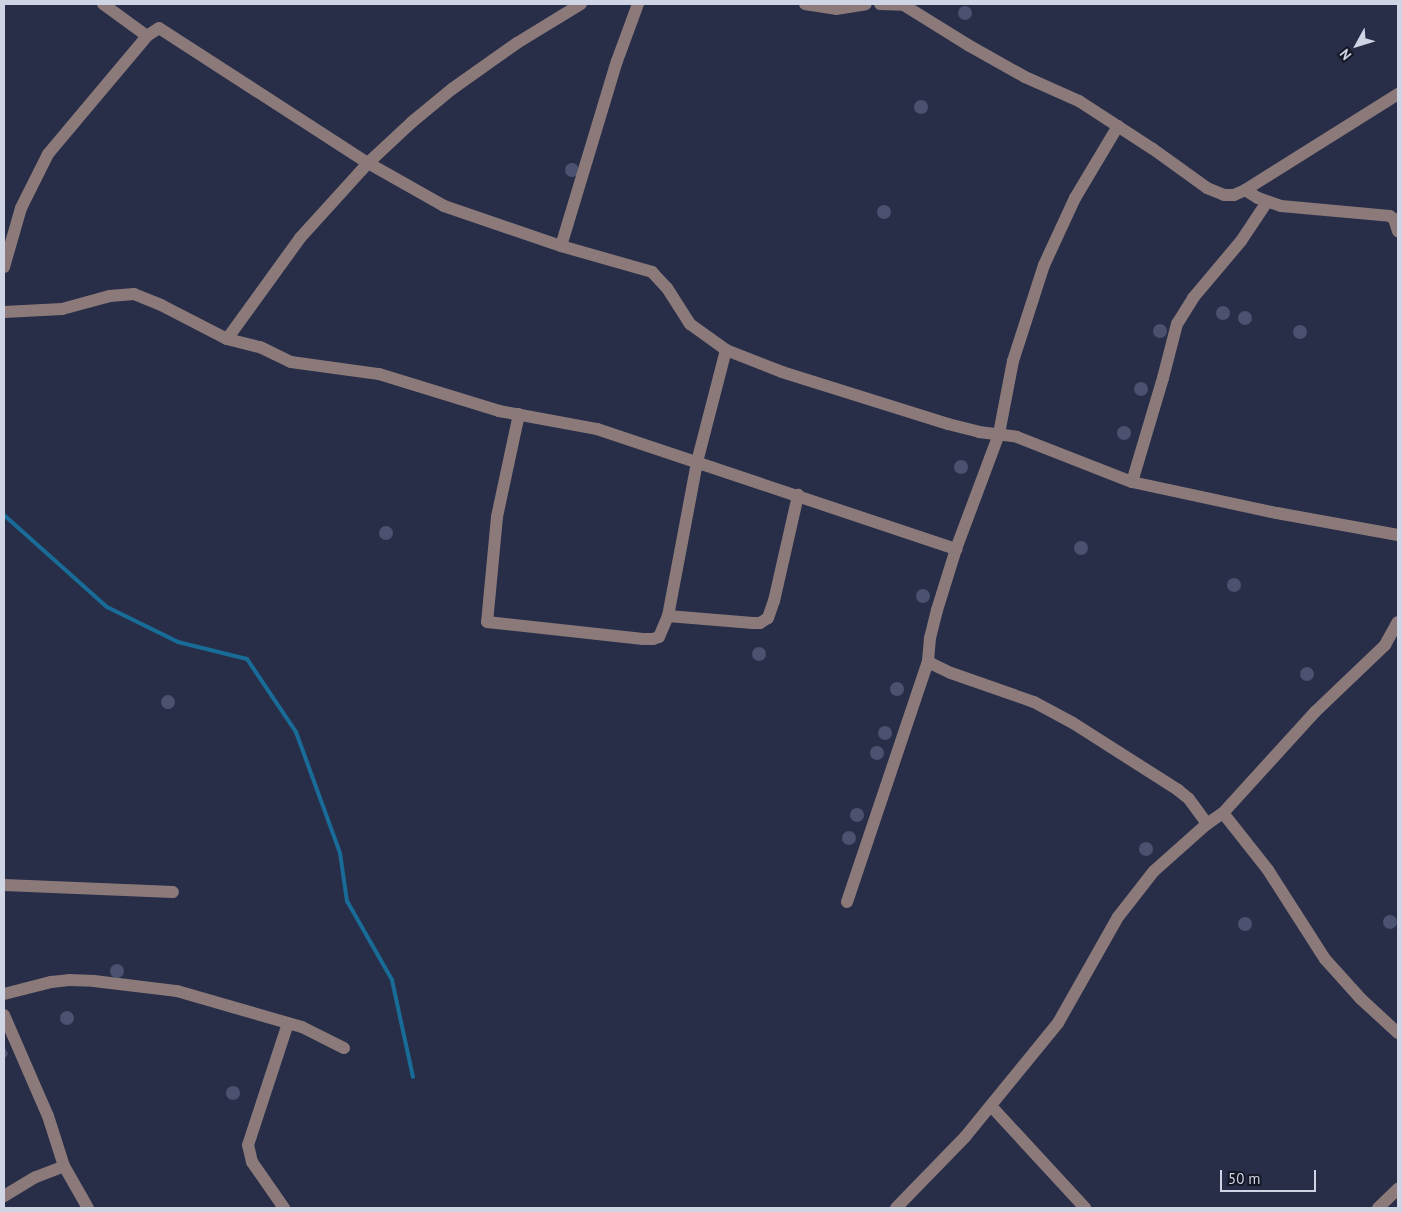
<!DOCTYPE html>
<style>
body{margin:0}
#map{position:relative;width:1402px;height:1212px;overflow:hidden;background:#282e48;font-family:"PT Sans",sans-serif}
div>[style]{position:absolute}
.stream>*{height:4px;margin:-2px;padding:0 2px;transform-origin:2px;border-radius:2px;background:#186c97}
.building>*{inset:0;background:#4b526f}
.round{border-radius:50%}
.minor>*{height:12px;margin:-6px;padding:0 6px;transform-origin:6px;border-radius:6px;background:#8c7a7b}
span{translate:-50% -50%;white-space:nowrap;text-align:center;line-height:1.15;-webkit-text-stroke:4px #141723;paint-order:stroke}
.frame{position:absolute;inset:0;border:5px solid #d0d5e6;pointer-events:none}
.north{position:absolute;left:1332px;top:20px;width:50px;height:50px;-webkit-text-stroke:4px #141723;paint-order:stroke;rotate:231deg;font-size:14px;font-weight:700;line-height:20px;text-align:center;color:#d0d5e6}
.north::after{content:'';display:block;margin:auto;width:18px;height:22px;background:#d0d5e6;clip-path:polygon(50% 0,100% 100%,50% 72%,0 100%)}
.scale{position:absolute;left:1220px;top:1170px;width:96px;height:22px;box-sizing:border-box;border:2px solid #d0d5e6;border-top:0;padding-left:6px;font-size:15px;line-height:18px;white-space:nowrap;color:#d0d5e6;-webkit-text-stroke:4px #141723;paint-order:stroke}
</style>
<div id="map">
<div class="stream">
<div style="left:4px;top:515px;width:138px;rotate:41.8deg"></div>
<div style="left:107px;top:607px;width:79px;rotate:26.2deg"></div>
<div style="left:178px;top:642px;width:71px;rotate:13.8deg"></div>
<div style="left:247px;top:659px;width:88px;rotate:56.1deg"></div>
<div style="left:296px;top:732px;width:129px;rotate:70deg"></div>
<div style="left:340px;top:853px;width:49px;rotate:81.7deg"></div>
<div style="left:347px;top:901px;width:91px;rotate:60.3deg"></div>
<div style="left:392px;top:980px;width:99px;rotate:77.8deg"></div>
</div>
<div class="building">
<div class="round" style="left:958px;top:6px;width:14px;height:14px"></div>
<div class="round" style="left:914px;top:100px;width:14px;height:14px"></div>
<div class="round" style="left:565px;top:163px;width:14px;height:14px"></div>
<div class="round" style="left:877px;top:205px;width:14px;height:14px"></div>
<div class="round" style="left:1216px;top:306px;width:14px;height:14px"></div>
<div class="round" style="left:1238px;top:311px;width:14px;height:14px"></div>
<div class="round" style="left:1153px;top:324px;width:14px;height:14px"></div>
<div class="round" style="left:1293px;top:325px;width:14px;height:14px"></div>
<div class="round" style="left:1134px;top:382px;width:14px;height:14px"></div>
<div class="round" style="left:1117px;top:426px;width:14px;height:14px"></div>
<div class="round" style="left:954px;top:460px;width:14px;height:14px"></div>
<div class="round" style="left:379px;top:526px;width:14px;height:14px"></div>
<div class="round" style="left:1074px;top:541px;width:14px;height:14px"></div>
<div class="round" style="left:1227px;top:578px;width:14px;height:14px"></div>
<div class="round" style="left:916px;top:589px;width:14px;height:14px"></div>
<div class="round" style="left:752px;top:647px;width:14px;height:14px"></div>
<div class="round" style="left:1300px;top:667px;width:14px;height:14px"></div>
<div class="round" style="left:890px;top:682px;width:14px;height:14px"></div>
<div class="round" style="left:161px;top:695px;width:14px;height:14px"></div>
<div class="round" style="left:878px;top:726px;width:14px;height:14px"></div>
<div class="round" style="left:870px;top:746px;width:14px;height:14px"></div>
<div class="round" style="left:850px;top:808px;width:14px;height:14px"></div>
<div class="round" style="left:842px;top:831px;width:14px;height:14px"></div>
<div class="round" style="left:1139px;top:842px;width:14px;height:14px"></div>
<div class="round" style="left:1383px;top:915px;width:14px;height:14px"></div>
<div class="round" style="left:1238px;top:917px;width:14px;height:14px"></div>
<div class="round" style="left:110px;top:964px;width:14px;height:14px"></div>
<div class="round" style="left:60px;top:1011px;width:14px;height:14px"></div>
<div style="clip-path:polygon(4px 1046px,8px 1054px,4px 1060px)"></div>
<div class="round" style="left:226px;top:1086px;width:14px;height:14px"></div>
</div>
<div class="minor">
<div style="left:103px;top:4px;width:54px;rotate:36deg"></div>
<div style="left:147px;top:36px;width:14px;rotate:-34deg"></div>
<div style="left:159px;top:28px;width:249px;rotate:32.9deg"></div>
<div style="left:368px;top:163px;width:87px;rotate:29.5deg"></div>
<div style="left:444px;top:206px;width:124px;rotate:18.9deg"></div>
<div style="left:561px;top:246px;width:95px;rotate:15.9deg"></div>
<div style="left:652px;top:272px;width:22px;rotate:47deg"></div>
<div style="left:667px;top:288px;width:43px;rotate:57.4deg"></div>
<div style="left:690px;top:324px;width:44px;rotate:35.8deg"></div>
<div style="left:805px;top:4px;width:31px;rotate:9deg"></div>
<div style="left:836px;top:9px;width:30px;rotate:-9deg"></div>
<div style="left:880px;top:4px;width:23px;rotate:2deg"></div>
<div style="left:902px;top:4px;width:78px;rotate:31.8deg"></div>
<div style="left:968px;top:45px;width:65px;rotate:29.3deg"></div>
<div style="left:1025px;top:77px;width:59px;rotate:24deg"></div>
<div style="left:1079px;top:101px;width:88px;rotate:33deg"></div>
<div style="left:1153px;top:149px;width:67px;rotate:35.8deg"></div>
<div style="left:1207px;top:188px;width:18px;rotate:22deg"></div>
<div style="left:1224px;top:195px;width:10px"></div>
<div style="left:1234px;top:195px;width:12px;rotate:-24deg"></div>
<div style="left:1245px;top:190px;width:181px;rotate:-32.1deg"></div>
<div style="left:1118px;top:126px;width:84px;rotate:120.8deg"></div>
<div style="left:1075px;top:198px;width:74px;rotate:114.8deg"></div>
<div style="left:1044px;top:265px;width:101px;rotate:107.9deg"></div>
<div style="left:1013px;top:361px;width:74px;rotate:100.9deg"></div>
<div style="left:999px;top:434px;width:123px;rotate:110.5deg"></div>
<div style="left:956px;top:549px;width:64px;rotate:107.3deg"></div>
<div style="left:937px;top:610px;width:29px;rotate:104deg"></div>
<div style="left:930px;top:638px;width:24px;rotate:95deg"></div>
<div style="left:928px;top:662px;width:25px;rotate:26deg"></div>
<div style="left:951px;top:673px;width:88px;rotate:19.3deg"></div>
<div style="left:1034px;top:702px;width:44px;rotate:28.3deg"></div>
<div style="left:1073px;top:723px;width:125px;rotate:32.5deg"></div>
<div style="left:1178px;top:790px;width:14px;rotate:39deg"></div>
<div style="left:1189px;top:799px;width:31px;rotate:54deg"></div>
<div style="left:1245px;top:190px;width:15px;rotate:32deg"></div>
<div style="left:1258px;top:198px;width:24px;rotate:19deg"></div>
<div style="left:1281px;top:206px;width:109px;rotate:5.2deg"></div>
<div style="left:1390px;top:216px;width:5px;rotate:37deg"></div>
<div style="left:1394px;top:219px;width:13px;rotate:72deg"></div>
<div style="left:561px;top:246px;width:193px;rotate:-73.2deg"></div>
<div style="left:617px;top:61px;width:61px;rotate:-69.8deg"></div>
<div style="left:4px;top:267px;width:61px;rotate:-73.9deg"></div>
<div style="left:21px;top:208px;width:60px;rotate:-63.4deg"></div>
<div style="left:48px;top:154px;width:154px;rotate:-50deg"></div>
<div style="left:4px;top:312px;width:58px;rotate:-3deg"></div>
<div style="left:62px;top:309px;width:50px;rotate:-15.2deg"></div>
<div style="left:110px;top:296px;width:24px;rotate:-5deg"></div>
<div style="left:134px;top:294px;width:29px;rotate:22deg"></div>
<div style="left:161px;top:305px;width:74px;rotate:27.3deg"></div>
<div style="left:227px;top:339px;width:34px;rotate:14deg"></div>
<div style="left:260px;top:347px;width:34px;rotate:26deg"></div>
<div style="left:291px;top:362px;width:89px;rotate:7.8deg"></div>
<div style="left:379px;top:374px;width:126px;rotate:17.1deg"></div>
<div style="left:499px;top:411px;width:100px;rotate:10.4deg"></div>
<div style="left:597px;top:429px;width:379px;rotate:18.5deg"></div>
<div style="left:227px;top:339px;width:125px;rotate:-54.1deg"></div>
<div style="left:300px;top:238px;width:101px;rotate:-47.8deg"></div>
<div style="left:368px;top:163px;width:60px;rotate:-43deg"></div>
<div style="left:412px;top:122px;width:52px;rotate:-39.5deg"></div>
<div style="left:452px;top:89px;width:80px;rotate:-35.3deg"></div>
<div style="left:517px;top:43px;width:75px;rotate:-31.4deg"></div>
<div style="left:519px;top:414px;width:105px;rotate:102.1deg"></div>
<div style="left:497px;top:517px;width:105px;rotate:95.4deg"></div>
<div style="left:487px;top:622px;width:157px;rotate:6.2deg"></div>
<div style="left:643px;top:639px;width:10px"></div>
<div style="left:653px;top:639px;width:6px;rotate:-18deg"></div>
<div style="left:659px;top:637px;width:23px;rotate:-67deg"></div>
<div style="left:668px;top:616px;width:157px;rotate:-79.3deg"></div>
<div style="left:697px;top:462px;width:116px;rotate:-75.5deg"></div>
<div style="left:726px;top:350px;width:60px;rotate:21.4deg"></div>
<div style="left:782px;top:372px;width:174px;rotate:17.4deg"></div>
<div style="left:948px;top:424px;width:32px;rotate:14deg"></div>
<div style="left:979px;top:432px;width:38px;rotate:7deg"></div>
<div style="left:1017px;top:437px;width:123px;rotate:21.4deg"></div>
<div style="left:1132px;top:482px;width:148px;rotate:12.1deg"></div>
<div style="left:1277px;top:513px;width:123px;rotate:10.3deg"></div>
<div style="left:1132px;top:482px;width:109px;rotate:-73.4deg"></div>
<div style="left:1163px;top:378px;width:56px;rotate:-75.5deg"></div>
<div style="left:1177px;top:324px;width:31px;rotate:-58deg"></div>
<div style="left:1193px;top:298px;width:75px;rotate:-49.9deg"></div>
<div style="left:1241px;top:241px;width:47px;rotate:-56.3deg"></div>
<div style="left:668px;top:616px;width:85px;rotate:4.7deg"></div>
<div style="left:753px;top:623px;width:7px"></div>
<div style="left:760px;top:623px;width:9px;rotate:-32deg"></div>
<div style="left:768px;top:618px;width:18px;rotate:-71deg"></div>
<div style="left:774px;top:601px;width:109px;rotate:-77.2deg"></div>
<div style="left:1223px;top:813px;width:73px;rotate:51.7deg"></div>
<div style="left:1268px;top:870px;width:106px;rotate:57.4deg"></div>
<div style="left:1325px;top:959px;width:54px;rotate:48deg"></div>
<div style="left:1361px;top:999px;width:50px;rotate:42.6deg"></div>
<div style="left:4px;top:885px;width:169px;rotate:2.4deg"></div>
<div style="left:847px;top:902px;width:253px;rotate:-71.4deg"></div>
<div style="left:4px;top:994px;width:49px;rotate:-14.3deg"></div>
<div style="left:51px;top:982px;width:18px;rotate:-6deg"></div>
<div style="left:69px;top:980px;width:25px;rotate:2deg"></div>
<div style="left:94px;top:981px;width:84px;rotate:6.9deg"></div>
<div style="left:177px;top:991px;width:130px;rotate:16.1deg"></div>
<div style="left:302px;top:1027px;width:47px;rotate:26.6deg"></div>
<div style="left:4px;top:1015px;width:110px;rotate:66.5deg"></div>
<div style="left:48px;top:1116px;width:52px;rotate:72.3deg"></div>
<div style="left:64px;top:1166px;width:48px;rotate:60.3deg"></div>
<div style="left:991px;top:1106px;width:139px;rotate:47.3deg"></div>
<div style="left:4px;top:1196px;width:37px;rotate:-31deg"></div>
<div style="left:36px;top:1177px;width:30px;rotate:-21deg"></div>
<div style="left:284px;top:1208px;width:56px;rotate:-124.8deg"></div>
<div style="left:252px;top:1162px;width:17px;rotate:-103deg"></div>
<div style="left:248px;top:1145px;width:128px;rotate:-71.8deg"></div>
<div style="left:896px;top:1208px;width:99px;rotate:-45.8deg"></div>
<div style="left:965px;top:1137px;width:147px;rotate:-50.8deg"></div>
<div style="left:1058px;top:1023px;width:122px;rotate:-60.5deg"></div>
<div style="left:1118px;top:917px;width:58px;rotate:-52deg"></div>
<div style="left:1154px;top:871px;width:71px;rotate:-41.6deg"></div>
<div style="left:1207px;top:824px;width:19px;rotate:-35deg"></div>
<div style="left:1223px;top:813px;width:137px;rotate:-47.7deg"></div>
<div style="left:1315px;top:712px;width:97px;rotate:-43.7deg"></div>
<div style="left:1385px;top:645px;width:26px;rotate:-61deg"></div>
<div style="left:1378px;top:1208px;width:28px;rotate:-44deg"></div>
</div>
<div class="frame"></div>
<div class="north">N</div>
<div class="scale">50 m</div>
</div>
